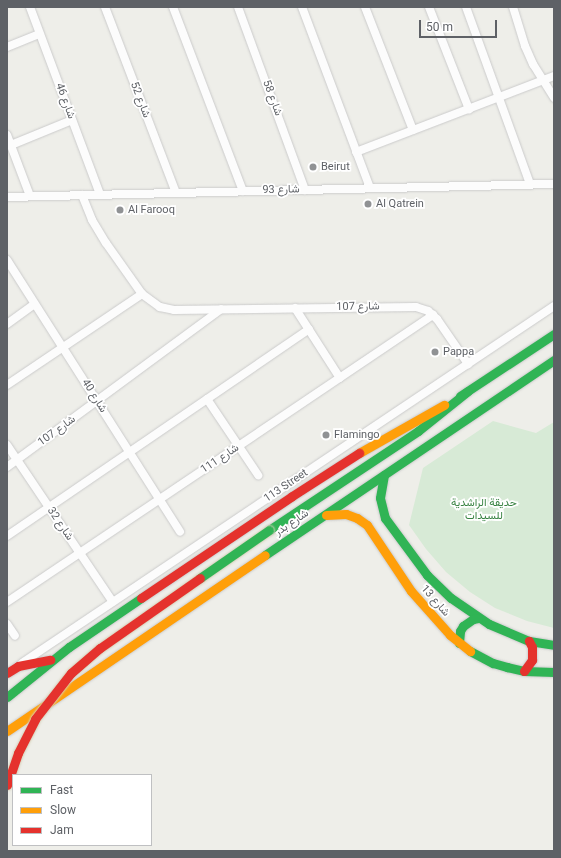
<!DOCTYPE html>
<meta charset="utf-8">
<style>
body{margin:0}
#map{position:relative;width:561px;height:858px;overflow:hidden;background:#eeeee9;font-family:Roboto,Vazirmatn,sans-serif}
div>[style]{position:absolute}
.green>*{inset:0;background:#d7ead6}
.roads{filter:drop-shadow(0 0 1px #cbcbcb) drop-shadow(0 0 1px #cbcbcb)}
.street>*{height:8px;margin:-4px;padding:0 4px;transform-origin:4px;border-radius:4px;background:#fcfcfc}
.fast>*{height:9px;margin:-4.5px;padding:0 4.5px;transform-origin:4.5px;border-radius:4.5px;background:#30b455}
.slow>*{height:9px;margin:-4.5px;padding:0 4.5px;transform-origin:4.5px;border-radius:4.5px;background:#ff9f0a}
.jam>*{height:9px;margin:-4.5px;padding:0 4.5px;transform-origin:4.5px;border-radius:4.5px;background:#e5322d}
.bridges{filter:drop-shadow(0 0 1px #d5d0b8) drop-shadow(0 0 1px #d5d0b8)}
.fast-bridge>*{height:9px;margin:-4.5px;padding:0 4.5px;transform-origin:4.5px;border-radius:4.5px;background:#30b455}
.jam-bridge>*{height:9px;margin:-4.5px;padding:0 4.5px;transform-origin:4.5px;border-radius:4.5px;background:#e5322d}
.dots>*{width:11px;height:11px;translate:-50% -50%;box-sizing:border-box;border:2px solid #fff;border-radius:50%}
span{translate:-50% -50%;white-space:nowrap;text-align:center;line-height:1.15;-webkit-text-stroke:3.5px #fff;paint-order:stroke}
.street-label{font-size:11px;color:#5e6166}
.poi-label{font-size:11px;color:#5e6166}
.left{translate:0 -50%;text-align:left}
.park-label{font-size:11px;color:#388342}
.frame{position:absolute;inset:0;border:8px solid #5e6166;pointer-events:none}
.legend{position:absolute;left:12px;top:774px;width:140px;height:72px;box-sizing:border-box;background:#fff;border:1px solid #bfc0c2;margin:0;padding:5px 7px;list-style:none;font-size:12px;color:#5e6166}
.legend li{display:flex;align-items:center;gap:8px;height:20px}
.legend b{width:20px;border:1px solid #bfc0c2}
.scale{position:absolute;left:419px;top:20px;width:78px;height:18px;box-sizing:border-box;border:2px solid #5e6166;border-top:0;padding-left:5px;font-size:12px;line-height:14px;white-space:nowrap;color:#5e6166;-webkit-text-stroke:3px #fff;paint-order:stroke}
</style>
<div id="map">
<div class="green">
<div style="clip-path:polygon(493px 421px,536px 433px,554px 422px,554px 628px,527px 621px,495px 608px,470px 592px,446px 572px,426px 549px,409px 525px,423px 468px)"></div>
</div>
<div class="roads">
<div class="street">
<div style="left:30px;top:7px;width:200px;rotate:69.5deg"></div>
<div style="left:105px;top:7px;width:199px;rotate:69.1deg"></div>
<div style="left:173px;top:7px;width:197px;rotate:69.2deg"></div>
<div style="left:238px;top:7px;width:195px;rotate:69.9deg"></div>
<div style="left:302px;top:7px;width:193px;rotate:69.4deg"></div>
<div style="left:365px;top:7px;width:132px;rotate:68.7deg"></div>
<div style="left:429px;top:7px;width:110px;rotate:68.6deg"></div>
<div style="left:466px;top:7px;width:188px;rotate:70.1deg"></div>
<div style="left:513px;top:7px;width:41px;rotate:72.9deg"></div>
<div style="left:525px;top:46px;width:20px;rotate:66deg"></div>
<div style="left:533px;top:64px;width:40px;rotate:58deg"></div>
<div style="left:7px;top:47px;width:35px;rotate:-22deg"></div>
<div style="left:7px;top:135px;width:65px;rotate:69.3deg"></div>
<div style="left:11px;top:145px;width:66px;rotate:-22.3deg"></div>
<div style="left:356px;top:152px;width:212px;rotate:-21deg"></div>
<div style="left:82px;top:195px;width:27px;rotate:68deg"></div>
<div style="left:92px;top:220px;width:27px;rotate:59deg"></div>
<div style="left:106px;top:243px;width:62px;rotate:54.8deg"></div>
<div style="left:142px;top:294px;width:22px;rotate:36deg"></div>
<div style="left:160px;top:307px;width:14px;rotate:12deg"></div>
<div style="left:174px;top:310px;width:242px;rotate:-0.7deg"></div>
<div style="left:416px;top:307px;width:13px;rotate:18deg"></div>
<div style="left:428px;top:311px;width:12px;rotate:42deg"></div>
<div style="left:437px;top:319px;width:55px;rotate:55.4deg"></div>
<div style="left:7px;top:197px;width:547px;rotate:-1.36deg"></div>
<div style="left:7px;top:260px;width:322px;rotate:57.5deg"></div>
<div style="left:295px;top:308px;width:83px;rotate:57.3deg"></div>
<div style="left:7px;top:324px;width:34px;rotate:-36deg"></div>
<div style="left:7px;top:385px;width:163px;rotate:-34deg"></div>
<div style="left:207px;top:399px;width:92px;rotate:56.1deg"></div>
<div style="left:7px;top:445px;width:189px;rotate:56deg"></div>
<div style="left:7px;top:467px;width:266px;rotate:-36.4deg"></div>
<div style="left:7px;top:536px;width:366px;rotate:-34.4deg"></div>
<div style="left:7px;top:602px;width:514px;rotate:-33.97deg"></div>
<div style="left:7px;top:624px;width:14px;rotate:56deg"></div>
<div style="left:22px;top:663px;width:641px;rotate:-33.86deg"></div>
</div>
<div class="fast">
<div style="left:460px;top:396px;width:113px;rotate:-33.4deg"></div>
<div style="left:384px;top:475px;width:23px;rotate:100deg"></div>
<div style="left:380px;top:498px;width:21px;rotate:76deg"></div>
<div style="left:385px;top:518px;width:71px;rotate:53.6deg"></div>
<div style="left:427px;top:575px;width:33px;rotate:44deg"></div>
<div style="left:451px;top:598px;width:46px;rotate:34.4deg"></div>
<div style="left:489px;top:624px;width:43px;rotate:23deg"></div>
<div style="left:529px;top:641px;width:25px;rotate:9deg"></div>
<div style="left:269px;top:530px;width:179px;rotate:-33.6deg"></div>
<div style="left:418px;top:431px;width:64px;rotate:-38.7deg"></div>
<div style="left:265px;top:555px;width:349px;rotate:-34deg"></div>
<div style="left:459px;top:643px;width:12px;rotate:-85deg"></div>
<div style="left:460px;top:631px;width:6px;rotate:-59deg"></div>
<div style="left:463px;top:626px;width:12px;rotate:-35deg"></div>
<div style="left:473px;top:619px;width:5px;rotate:-11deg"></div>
<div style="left:470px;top:651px;width:26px;rotate:28deg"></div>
<div style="left:493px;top:663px;width:15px;rotate:16deg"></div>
<div style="left:507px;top:667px;width:17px;rotate:13deg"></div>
<div style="left:524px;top:671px;width:30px;rotate:2deg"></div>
<div style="left:7px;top:697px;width:80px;rotate:-38.9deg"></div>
<div style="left:69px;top:647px;width:87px;rotate:-34.2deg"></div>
</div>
<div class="slow">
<div style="left:359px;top:453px;width:98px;rotate:-29.5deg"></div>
<div style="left:326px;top:515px;width:20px;rotate:-3deg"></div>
<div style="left:346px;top:514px;width:12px;rotate:20deg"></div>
<div style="left:357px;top:518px;width:12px;rotate:35deg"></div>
<div style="left:367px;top:525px;width:79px;rotate:56.3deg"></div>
<div style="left:411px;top:591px;width:59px;rotate:48.4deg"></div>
<div style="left:450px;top:635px;width:26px;rotate:39deg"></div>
<div style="left:7px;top:731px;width:312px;rotate:-34.3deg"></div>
</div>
<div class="jam">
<div style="left:141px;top:598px;width:182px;rotate:-34deg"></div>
<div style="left:292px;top:496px;width:80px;rotate:-32.7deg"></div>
<div style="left:524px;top:671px;width:14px;rotate:-54deg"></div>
<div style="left:532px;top:660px;width:13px;rotate:-90deg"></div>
<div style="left:532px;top:647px;width:7px;rotate:-117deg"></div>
<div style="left:7px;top:673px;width:13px;rotate:-32deg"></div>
<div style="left:18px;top:666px;width:33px;rotate:-11deg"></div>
</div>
</div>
<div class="bridges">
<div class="fast-bridge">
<div style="left:200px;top:578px;width:84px;rotate:-34.8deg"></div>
</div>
<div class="jam-bridge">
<div style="left:7px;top:785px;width:34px;rotate:-71deg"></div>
<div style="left:18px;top:753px;width:38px;rotate:-63deg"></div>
<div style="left:35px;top:719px;width:58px;rotate:-52deg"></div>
<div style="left:71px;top:673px;width:38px;rotate:-41deg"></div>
<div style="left:100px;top:648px;width:122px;rotate:-35deg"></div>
</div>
</div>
<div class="dots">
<div style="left:313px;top:167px;background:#909294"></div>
<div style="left:368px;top:204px;background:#909294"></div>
<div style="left:120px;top:210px;background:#909294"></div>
<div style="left:435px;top:352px;background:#909294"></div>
<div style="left:326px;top:435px;background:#909294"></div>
</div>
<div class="street-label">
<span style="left:272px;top:98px;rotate:70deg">شارع 58</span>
<span style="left:140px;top:100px;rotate:69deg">شارع 52</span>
<span style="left:65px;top:101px;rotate:70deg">شارع 46</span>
<span style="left:281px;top:190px;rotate:-1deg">شارع 93</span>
<span style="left:358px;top:307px;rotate:-1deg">شارع 107</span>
<span style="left:94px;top:396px;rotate:58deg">شارع 40</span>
<span style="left:57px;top:431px;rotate:-36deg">شارع 107</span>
<span style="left:220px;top:459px;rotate:-34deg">شارع 111</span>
<span style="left:286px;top:486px;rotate:-34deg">113 Street</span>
<span style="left:292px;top:523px;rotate:-34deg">شارع بدر</span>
<span style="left:60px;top:524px;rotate:56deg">شارع 32</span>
<span style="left:435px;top:601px;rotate:49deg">شارع 13</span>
</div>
<div class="poi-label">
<span class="left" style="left:321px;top:167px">Beirut</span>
<span class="left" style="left:376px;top:204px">Al Qatrein</span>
<span class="left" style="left:128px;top:210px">Al Farooq</span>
<span class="left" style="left:443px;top:352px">Pappa</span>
<span class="left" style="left:334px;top:435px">Flamingo</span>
</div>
<div class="park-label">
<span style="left:484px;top:510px">حديقة الراشدية<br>للسيدات</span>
</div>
<div class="frame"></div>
<ul class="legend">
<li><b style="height:5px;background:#30b455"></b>Fast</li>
<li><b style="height:5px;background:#ff9f0a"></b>Slow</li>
<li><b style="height:5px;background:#e5322d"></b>Jam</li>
</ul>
<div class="scale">50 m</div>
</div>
